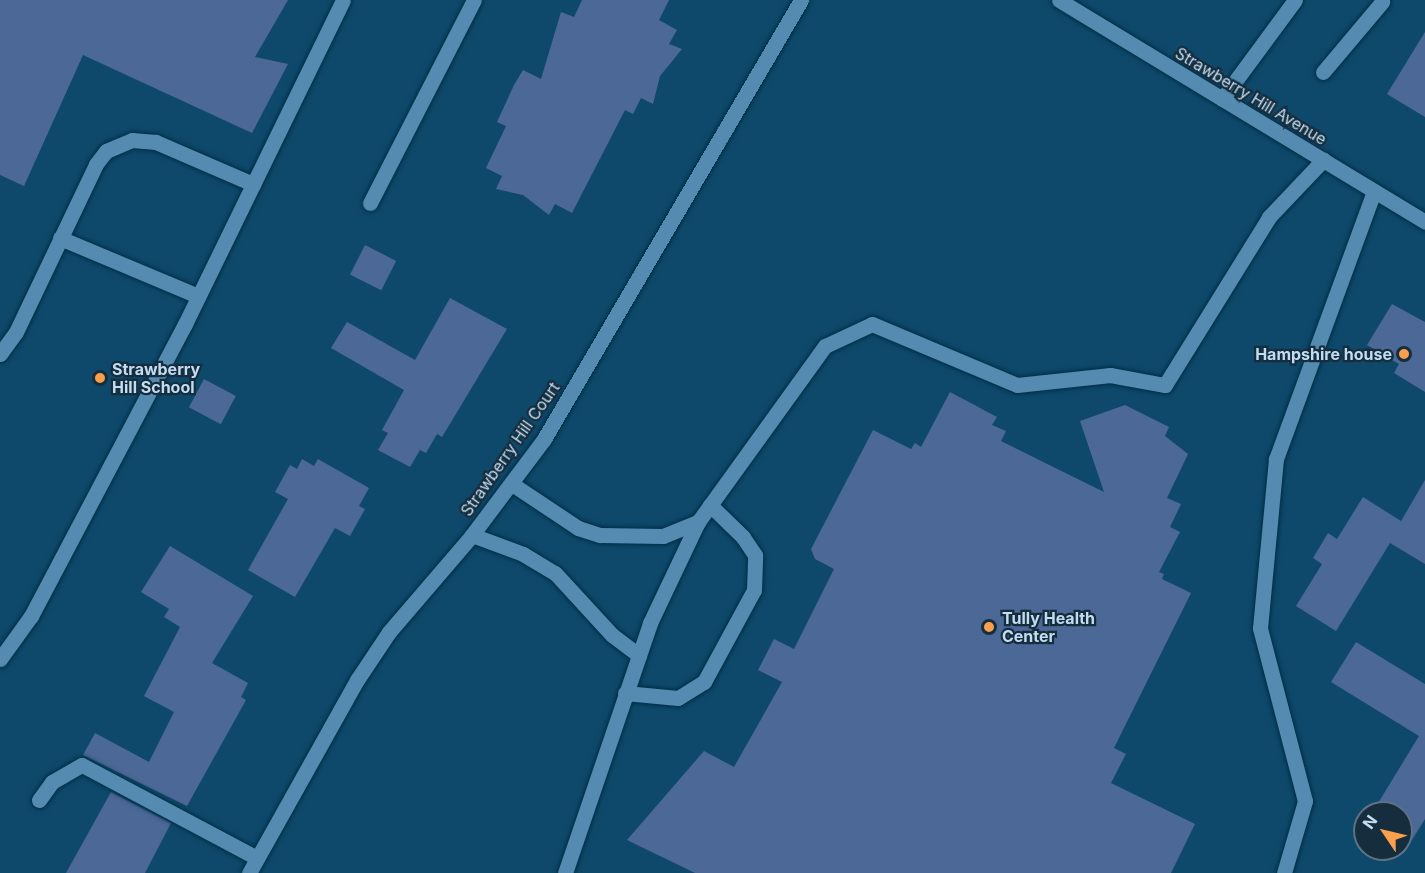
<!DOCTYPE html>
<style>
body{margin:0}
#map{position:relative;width:1425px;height:873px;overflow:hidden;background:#0e496b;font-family:Inter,sans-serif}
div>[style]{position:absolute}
.building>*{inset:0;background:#4c6896;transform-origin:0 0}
.roads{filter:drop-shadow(0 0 2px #012e47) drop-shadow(0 0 2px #012e47)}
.lane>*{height:15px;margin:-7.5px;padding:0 7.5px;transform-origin:7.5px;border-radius:7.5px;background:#558bb1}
.street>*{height:15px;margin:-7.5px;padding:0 7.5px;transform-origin:7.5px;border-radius:7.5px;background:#558bb1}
.secondary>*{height:15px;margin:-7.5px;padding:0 7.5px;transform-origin:7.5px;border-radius:7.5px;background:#558bb1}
.dots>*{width:16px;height:16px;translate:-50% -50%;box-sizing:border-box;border:3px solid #162d3d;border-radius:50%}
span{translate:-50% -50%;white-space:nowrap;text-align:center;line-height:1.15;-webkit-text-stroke:4.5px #162d3d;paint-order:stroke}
.street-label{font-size:16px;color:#c2ddf2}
.poi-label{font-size:16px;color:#c2ddf2;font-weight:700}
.right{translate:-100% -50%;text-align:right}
.left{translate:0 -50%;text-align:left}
.north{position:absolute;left:1353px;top:801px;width:60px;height:60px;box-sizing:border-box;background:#162d3d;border:2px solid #5b7385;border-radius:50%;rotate:305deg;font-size:16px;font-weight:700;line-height:24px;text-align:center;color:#c2ddf2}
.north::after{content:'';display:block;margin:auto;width:21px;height:27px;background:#f99f4d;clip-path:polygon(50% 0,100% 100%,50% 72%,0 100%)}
</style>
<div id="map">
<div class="building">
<div style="clip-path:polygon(0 0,288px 0,255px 57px,288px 64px,252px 133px,83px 55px,24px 186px,0 175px)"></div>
<div style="clip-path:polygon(582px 0,669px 0,659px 20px,677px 30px,669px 44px,682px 49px,660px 76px,653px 104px,641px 98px,633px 114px,625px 110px,572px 213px,555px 204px,549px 215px,523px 195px,496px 189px,502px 176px,486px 168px,506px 126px,497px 122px,514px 85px,523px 70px,541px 79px,561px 12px,574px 17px)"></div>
<div style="clip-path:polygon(1425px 32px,1425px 117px,1387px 94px)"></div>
<div style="left:365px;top:245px;width:35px;height:33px;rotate:27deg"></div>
<div style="clip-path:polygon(450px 298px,507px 329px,442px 437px,437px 434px,426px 453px,420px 450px,410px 467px,378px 450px,388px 433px,382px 430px,404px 390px,331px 348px,347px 322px,415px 360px)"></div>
<div style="clip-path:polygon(1392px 304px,1425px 322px,1425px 392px,1394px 373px,1399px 364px,1367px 345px)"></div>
<div style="left:204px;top:379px;width:36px;height:32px;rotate:28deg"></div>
<div style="clip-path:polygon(950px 392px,997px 417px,992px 425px,1006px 431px,1001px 441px,1104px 492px,1080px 421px,1125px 405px,1169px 427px,1165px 436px,1188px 454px,1167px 498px,1181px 504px,1170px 527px,1180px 532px,1159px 572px,1164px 574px,1162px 579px,1191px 593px,1114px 748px,1126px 754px,1111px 783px,1195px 824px,1171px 873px,695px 873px,627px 840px,704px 751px,734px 767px,782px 682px,758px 670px,774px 639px,794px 649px,834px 569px,815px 559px,811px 549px,873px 430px,911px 449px,915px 443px,921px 447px)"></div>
<div style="clip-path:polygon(302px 459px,314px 466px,318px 459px,369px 488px,359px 506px,365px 509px,350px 536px,335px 528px,295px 597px,248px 570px,288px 499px,275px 492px,290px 465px,297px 469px)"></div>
<div style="clip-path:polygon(1425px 480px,1425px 564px,1390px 543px,1336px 631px,1296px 606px,1322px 564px,1313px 558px,1328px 533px,1337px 539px,1363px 497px,1401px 521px)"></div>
<div style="clip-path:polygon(170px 546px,253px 596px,212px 663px,248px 683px,241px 697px,246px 700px,187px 806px,83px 755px,95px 733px,149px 762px,174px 712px,144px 696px,180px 627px,164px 617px,169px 609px,141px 592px)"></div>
<div style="clip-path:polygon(1356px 642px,1425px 684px,1425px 819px,1405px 851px,1401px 848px,1401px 813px,1372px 813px,1419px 736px,1331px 682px)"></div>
<div style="clip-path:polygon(111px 792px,171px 823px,145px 873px,66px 873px)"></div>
</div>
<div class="roads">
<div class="lane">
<div style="left:1323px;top:72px;width:92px;rotate:-49.9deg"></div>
<div style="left:370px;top:203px;width:228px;rotate:-62.9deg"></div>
<div style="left:60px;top:238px;width:150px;rotate:22.8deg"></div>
<div style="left:0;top:354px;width:27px;rotate:-54deg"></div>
<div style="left:16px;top:332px;width:186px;rotate:-64.5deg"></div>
<div style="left:96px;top:164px;width:16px;rotate:-52deg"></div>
<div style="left:106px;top:151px;width:28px;rotate:-23deg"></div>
<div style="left:132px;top:140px;width:24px;rotate:5deg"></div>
<div style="left:156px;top:142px;width:106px;rotate:23.4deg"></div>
<div style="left:512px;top:484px;width:79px;rotate:33.7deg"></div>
<div style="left:578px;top:528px;width:23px;rotate:18deg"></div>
<div style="left:600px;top:535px;width:63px;rotate:0.9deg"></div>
<div style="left:663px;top:536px;width:38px;rotate:-22deg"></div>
<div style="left:472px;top:535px;width:54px;rotate:20.4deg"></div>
<div style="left:523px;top:554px;width:37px;rotate:31deg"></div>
<div style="left:555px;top:573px;width:84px;rotate:47.4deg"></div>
<div style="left:612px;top:635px;width:34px;rotate:37deg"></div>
<div style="left:0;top:659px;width:53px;rotate:-54.2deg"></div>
<div style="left:31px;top:616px;width:330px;rotate:-62.2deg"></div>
<div style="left:185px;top:324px;width:360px;rotate:-64deg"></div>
<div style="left:625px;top:693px;width:53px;rotate:5.4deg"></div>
<div style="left:678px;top:698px;width:31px;rotate:-32deg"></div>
<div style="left:704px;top:682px;width:105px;rotate:-61.5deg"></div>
<div style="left:754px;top:590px;width:35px;rotate:-88deg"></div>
<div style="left:755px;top:555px;width:22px;rotate:-124deg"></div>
<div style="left:743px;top:537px;width:46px;rotate:-135.9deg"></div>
<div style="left:39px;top:800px;width:22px;rotate:-54deg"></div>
<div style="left:52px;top:782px;width:34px;rotate:-30deg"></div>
<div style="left:82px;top:765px;width:198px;rotate:28deg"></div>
<div style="left:565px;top:873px;width:264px;rotate:-71.2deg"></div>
<div style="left:650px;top:623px;width:112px;rotate:-64.6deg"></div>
<div style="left:698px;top:522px;width:217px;rotate:-54.2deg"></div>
<div style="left:825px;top:346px;width:52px;rotate:-25.1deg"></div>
<div style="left:872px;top:324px;width:157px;rotate:22.8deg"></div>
<div style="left:1017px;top:385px;width:94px;rotate:-6.1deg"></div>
<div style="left:1110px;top:375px;width:56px;rotate:10.3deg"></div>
<div style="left:1165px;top:385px;width:198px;rotate:-58.2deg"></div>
<div style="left:1269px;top:217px;width:79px;rotate:-46.5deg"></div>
<div style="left:1284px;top:873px;width:75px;rotate:-73.7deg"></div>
<div style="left:1305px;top:801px;width:179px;rotate:-104.6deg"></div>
<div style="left:1260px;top:628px;width:170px;rotate:-84.6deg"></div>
<div style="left:1276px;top:459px;width:285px;rotate:-69.9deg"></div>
</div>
<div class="street">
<div style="left:1222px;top:99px;width:123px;rotate:-53.6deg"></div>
</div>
<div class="secondary">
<div style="left:1059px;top:0;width:428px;rotate:31.2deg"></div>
<div style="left:249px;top:873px;width:221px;rotate:-60.8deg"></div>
<div style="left:357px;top:680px;width:58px;rotate:-56.3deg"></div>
<div style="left:389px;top:632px;width:128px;rotate:-49.4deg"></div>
<div style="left:472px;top:535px;width:120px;rotate:-53.1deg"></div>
<div style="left:544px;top:439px;width:509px;rotate:-59.65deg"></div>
</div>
</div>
<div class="dots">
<div style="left:1404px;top:354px;background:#f99f4d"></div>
<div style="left:100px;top:378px;background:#f99f4d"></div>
<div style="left:989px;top:627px;background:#f99f4d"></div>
</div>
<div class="street-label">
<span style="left:1251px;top:96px;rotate:31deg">Strawberry Hill Avenue</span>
<span style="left:510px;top:449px;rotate:-55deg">Strawberry Hill Court</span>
</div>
<div class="poi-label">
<span class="right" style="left:1392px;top:354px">Hampshire house</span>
<span class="left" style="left:112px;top:378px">Strawberry<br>Hill School</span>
<span class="left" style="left:1002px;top:627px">Tully Health<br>Center</span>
</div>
<div class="north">N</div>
</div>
